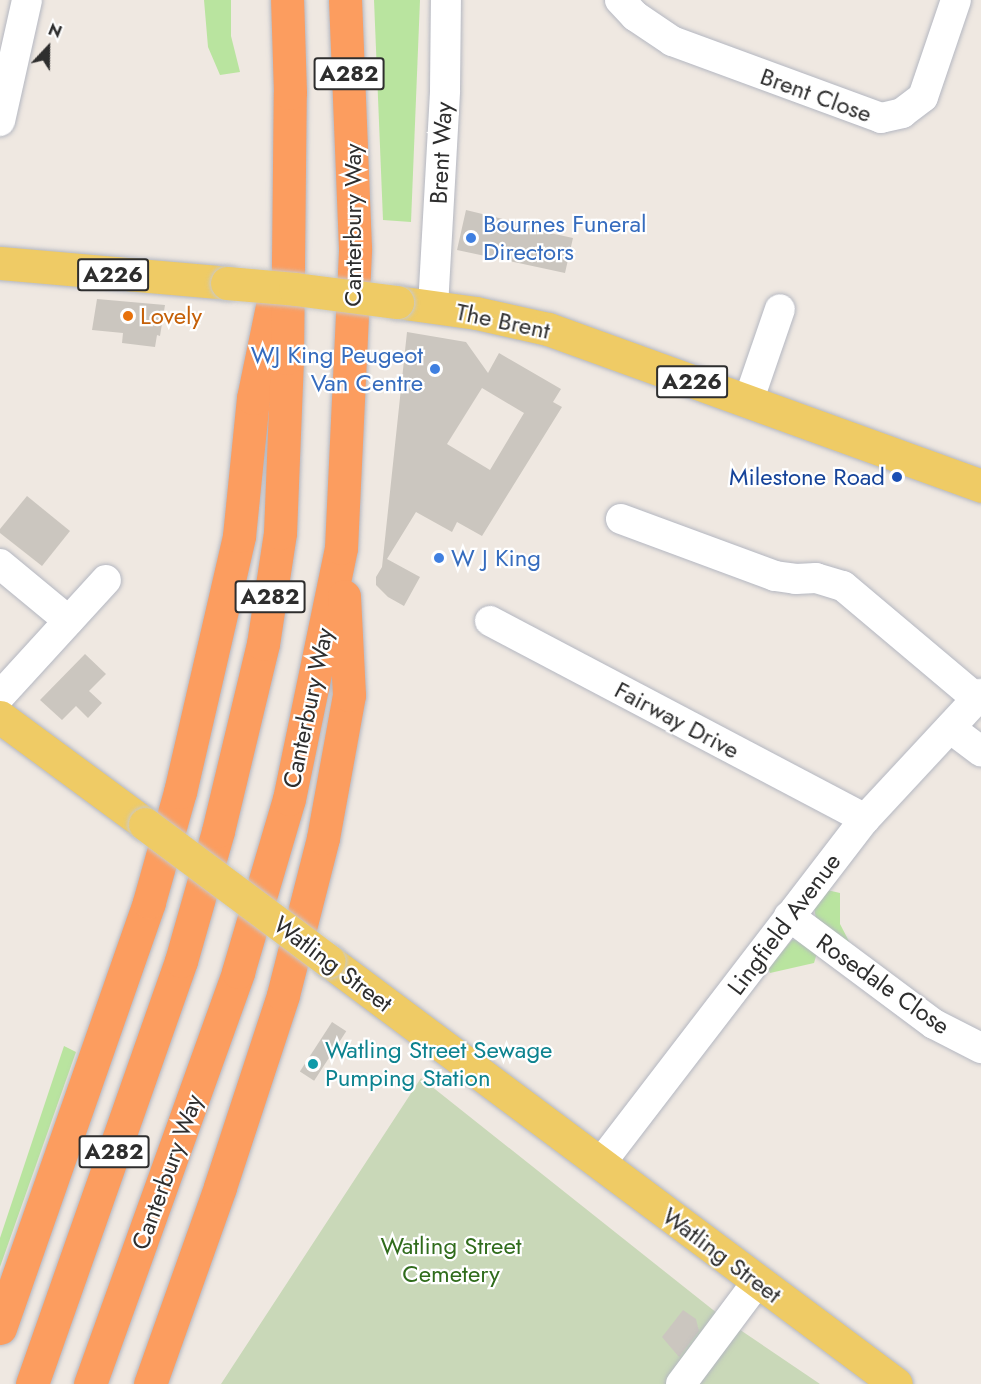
<!DOCTYPE html>
<style>
body{margin:0}
#map{position:relative;width:981px;height:1384px;overflow:hidden;background:#efe8e1;font-family:Jost,sans-serif}
div>[style]{position:absolute}
.green>*{inset:0;background:#b9e49f}
.cemetery>*{inset:0;background:#c9d8b8}
.building>*{inset:0;background:#cbc6bf;transform-origin:0 0}
.roads{filter:drop-shadow(0 0 2px #b4b7c1) drop-shadow(0 0 2px #b4b7c1)}
.minor>*{height:30px;margin:-15px;padding:0 15px;transform-origin:15px;border-radius:15px;background:#fff}
.major>*{height:33px;margin:-16.5px;padding:0 16.5px;transform-origin:16.5px;border-radius:16.5px;background:#efcb65}
.highway>*{height:33px;margin:-16.5px;padding:0 16.5px;transform-origin:16.5px;border-radius:16.5px;background:#fc9d5f}
.bridges{filter:drop-shadow(0 0 2px #c9c9c9) drop-shadow(0 0 2px #c9c9c9)}
.major-bridge>*{height:33px;margin:-16.5px;padding:0 16.5px;transform-origin:16.5px;border-radius:16.5px;background:#efcb65}
.dots>*{width:16px;height:16px;translate:-50% -50%;box-sizing:border-box;border:3px solid #fff;border-radius:50%}
span{translate:-50% -50%;white-space:nowrap;text-align:center;line-height:1.15;-webkit-text-stroke:4.5px #fff;paint-order:stroke}
.shield-label span{padding:2px 4px;background:#fff;border:2px solid;border-radius:4px;-webkit-text-stroke-width:0}
.shield-label{font-size:22px;color:#2e2e2e;font-weight:700}
.street-label{font-size:24px;color:#2e2e2e}
.shop-label{font-size:24px;color:#366cbe}
.left{translate:0 -50%;text-align:left}
.right{translate:-100% -50%;text-align:right}
.food-label{font-size:24px;color:#c56008}
.transit-label{font-size:24px;color:#164399}
.culture-label{font-size:24px;color:#0d838f}
.park-label{font-size:24px;color:#306c1c}
.north{position:absolute;left:18px;top:18px;width:60px;height:60px;-webkit-text-stroke:4px #fff;paint-order:stroke;rotate:22deg;font-size:16px;font-weight:700;line-height:24px;text-align:center;color:#2e2e2e}
.north::after{content:'';display:block;margin:auto;width:21px;height:27px;background:#2e2e2e;clip-path:polygon(50% 0,100% 100%,50% 72%,0 100%)}
</style>
<div id="map">
<div class="green">
<div style="clip-path:polygon(204px 0,231px 0,231px 36px,240px 72px,220px 75px,208px 47px)"></div>
<div style="clip-path:polygon(374px 0,420px 0,411px 222px,383px 220px)"></div>
<div style="clip-path:polygon(827px 890px,840px 893px,840px 924px,854px 951px,816px 919px,814px 907px)"></div>
<div style="clip-path:polygon(792px 940px,797px 940px,817px 953px,814px 963px,770px 973px,768px 968px)"></div>
<div style="clip-path:polygon(64px 1046px,76px 1052px,0 1267px,0 1238px)"></div>
</div>
<div class="cemetery">
<div style="clip-path:polygon(421px 1078px,727px 1321px,820px 1384px,221px 1384px)"></div>
</div>
<div class="building">
<div style="clip-path:polygon(466px 210px,528px 225px,527px 228px,573px 238px,565px 273px,457px 250px)"></div>
<div style="clip-path:polygon(97px 299px,165px 305px,160px 336px,157px 335px,155px 347px,122px 343px,123px 333px,92px 330px)"></div>
<div style="clip-path:polygon(evenodd,407px 332px,466px 342px,488px 373px,499px 353px,561px 389px,553px 402px,562px 407px,482px 536px,457px 522px,452px 532px,416px 512px,387px 559px,420px 577px,404px 606px,388px 597px,376px 585px,376px 577px,382px 567px,407px 332px,482px 388px,524px 413px,490px 470px,447px 444px,482px 388px)"></div>
<div style="clip-path:polygon(27px 496px,70px 531px,42px 566px,0 533px,0 529px)"></div>
<div style="clip-path:polygon(85px 654px,106px 674px,89px 691px,102px 703px,88px 718px,76px 706px,62px 720px,40px 700px)"></div>
<div style="left:332px;top:1022px;width:17px;height:59px;rotate:33deg"></div>
<div style="clip-path:polygon(683px 1310px,696px 1319px,699px 1331px,679px 1357px,662px 1337px)"></div>
</div>
<div class="roads">
<div class="minor">
<div style="left:620px;top:0;width:22px;rotate:47deg"></div>
<div style="left:635px;top:16px;width:45px;rotate:34deg"></div>
<div style="left:672px;top:41px;width:223px;rotate:20.2deg"></div>
<div style="left:881px;top:118px;width:22px;rotate:-13deg"></div>
<div style="left:902px;top:113px;width:26px;rotate:-37deg"></div>
<div style="left:923px;top:97px;width:102px;rotate:-71.2deg"></div>
<div style="left:0;top:121px;width:124px;rotate:-77.4deg"></div>
<div style="left:433px;top:307px;width:217px;rotate:-86.8deg"></div>
<div style="left:445px;top:90px;width:90px;rotate:-89.4deg"></div>
<div style="left:748px;top:402px;width:98px;rotate:-71deg"></div>
<div style="left:621px;top:519px;width:164px;rotate:20.3deg"></div>
<div style="left:775px;top:576px;width:21px;rotate:8deg"></div>
<div style="left:796px;top:579px;width:20px;rotate:-3deg"></div>
<div style="left:816px;top:578px;width:28px;rotate:17deg"></div>
<div style="left:843px;top:586px;width:175px;rotate:40.1deg"></div>
<div style="left:0;top:564px;width:89px;rotate:39.6deg"></div>
<div style="left:490px;top:621px;width:424px;rotate:27.8deg"></div>
<div style="left:0;top:696px;width:157px;rotate:-47.6deg"></div>
<div style="left:950px;top:728px;width:39px;rotate:37deg"></div>
<div style="left:789px;top:916px;width:181px;rotate:36.7deg"></div>
<div style="left:934px;top:1024px;width:53px;rotate:27.1deg"></div>
<div style="left:600px;top:1164px;width:435px;rotate:-52.5deg"></div>
<div style="left:865px;top:819px;width:171px;rotate:-47.1deg"></div>
<div style="left:681px;top:1384px;width:127px;rotate:-53.3deg"></div>
</div>
<div class="major">
<div style="left:0;top:263px;width:228px;rotate:5deg"></div>
<div style="left:397px;top:302px;width:80px;rotate:7.9deg"></div>
<div style="left:476px;top:313px;width:74px;rotate:12.5deg"></div>
<div style="left:548px;top:329px;width:461px;rotate:19.9deg"></div>
<div style="left:0;top:717px;width:180px;rotate:36.4deg"></div>
<div style="left:329px;top:961px;width:707px;rotate:36.72deg"></div>
</div>
<div class="highway">
<div style="left:0;top:1328px;width:451px;rotate:-70.7deg"></div>
<div style="left:149px;top:902px;width:114px;rotate:-74.3deg"></div>
<div style="left:180px;top:792px;width:263px;rotate:-77deg"></div>
<div style="left:239px;top:536px;width:139px;rotate:-84.2deg"></div>
<div style="left:253px;top:398px;width:103px;rotate:-78.3deg"></div>
<div style="left:32px;top:1384px;width:448px;rotate:-70.6deg"></div>
<div style="left:181px;top:961px;width:135px;rotate:-74.1deg"></div>
<div style="left:218px;top:831px;width:192px;rotate:-76.5deg"></div>
<div style="left:263px;top:644px;width:112px;rotate:-81.3deg"></div>
<div style="left:280px;top:533px;width:175px;rotate:-87.7deg"></div>
<div style="left:287px;top:358px;width:265px;rotate:-89.4deg"></div>
<div style="left:290px;top:93px;width:93px;rotate:-91.8deg"></div>
<div style="left:90px;top:1384px;width:438px;rotate:-70.2deg"></div>
<div style="left:238px;top:972px;width:180px;rotate:-73.6deg"></div>
<div style="left:289px;top:799px;width:256px;rotate:-78.3deg"></div>
<div style="left:341px;top:548px;width:300px;rotate:-87.3deg"></div>
<div style="left:355px;top:248px;width:248px;rotate:-92.3deg"></div>
<div style="left:150px;top:1384px;width:209px;rotate:-70.4deg"></div>
<div style="left:220px;top:1187px;width:202px;rotate:-71.8deg"></div>
<div style="left:283px;top:995px;width:162px;rotate:-75.7deg"></div>
<div style="left:323px;top:838px;width:145px;rotate:-79.7deg"></div>
<div style="left:349px;top:695px;width:99px;rotate:-92.9deg"></div>
</div>
</div>
<div class="bridges">
<div class="major-bridge">
<div style="left:227px;top:283px;width:68px;rotate:5deg"></div>
<div style="left:295px;top:289px;width:103px;rotate:7.3deg"></div>
<div style="left:145px;top:824px;width:229px;rotate:36.7deg"></div>
</div>
</div>
<div class="dots">
<div style="left:471px;top:238px;background:#3f7fe0"></div>
<div style="left:128px;top:316px;background:#e8710a"></div>
<div style="left:435px;top:369px;background:#3f7fe0"></div>
<div style="left:897px;top:477px;background:#1a4fb4"></div>
<div style="left:439px;top:558px;background:#3f7fe0"></div>
<div style="left:313px;top:1064px;background:#0f9aa8"></div>
</div>
<div class="shield-label">
<span style="left:349px;top:74px">A282</span>
<span style="left:113px;top:275px">A226</span>
<span style="left:692px;top:382px">A226</span>
<span style="left:270px;top:597px">A282</span>
<span style="left:114px;top:1152px">A282</span>
</div>
<div class="street-label">
<span style="left:816px;top:95px;rotate:20deg">Brent Close</span>
<span style="left:441px;top:153px;rotate:-87deg">Brent Way</span>
<span style="left:353px;top:225px;rotate:-90deg">Canterbury Way</span>
<span style="left:503px;top:321px;rotate:12deg">The Brent</span>
<span style="left:308px;top:708px;rotate:-78deg">Canterbury Way</span>
<span style="left:677px;top:720px;rotate:28deg">Fairway Drive</span>
<span style="left:784px;top:924px;rotate:-53deg">Lingfield Avenue</span>
<span style="left:333px;top:964px;rotate:37deg">Watling Street</span>
<span style="left:883px;top:984px;rotate:35deg">Rosedale Close</span>
<span style="left:167px;top:1172px;rotate:-70deg">Canterbury Way</span>
<span style="left:722px;top:1255px;rotate:37deg">Watling Street</span>
</div>
<div class="shop-label">
<span class="left" style="left:483px;top:238px">Bournes Funeral<br>Directors</span>
<span class="right" style="left:423px;top:369px">WJ King Peugeot<br>Van Centre</span>
<span class="left" style="left:451px;top:558px">W J King</span>
</div>
<div class="food-label">
<span class="left" style="left:140px;top:316px">Lovely</span>
</div>
<div class="transit-label">
<span class="right" style="left:885px;top:477px">Milestone Road</span>
</div>
<div class="culture-label">
<span class="left" style="left:325px;top:1064px">Watling Street Sewage<br>Pumping Station</span>
</div>
<div class="park-label">
<span style="left:451px;top:1260px">Watling Street<br>Cemetery</span>
</div>
<div class="north">N</div>
</div>
